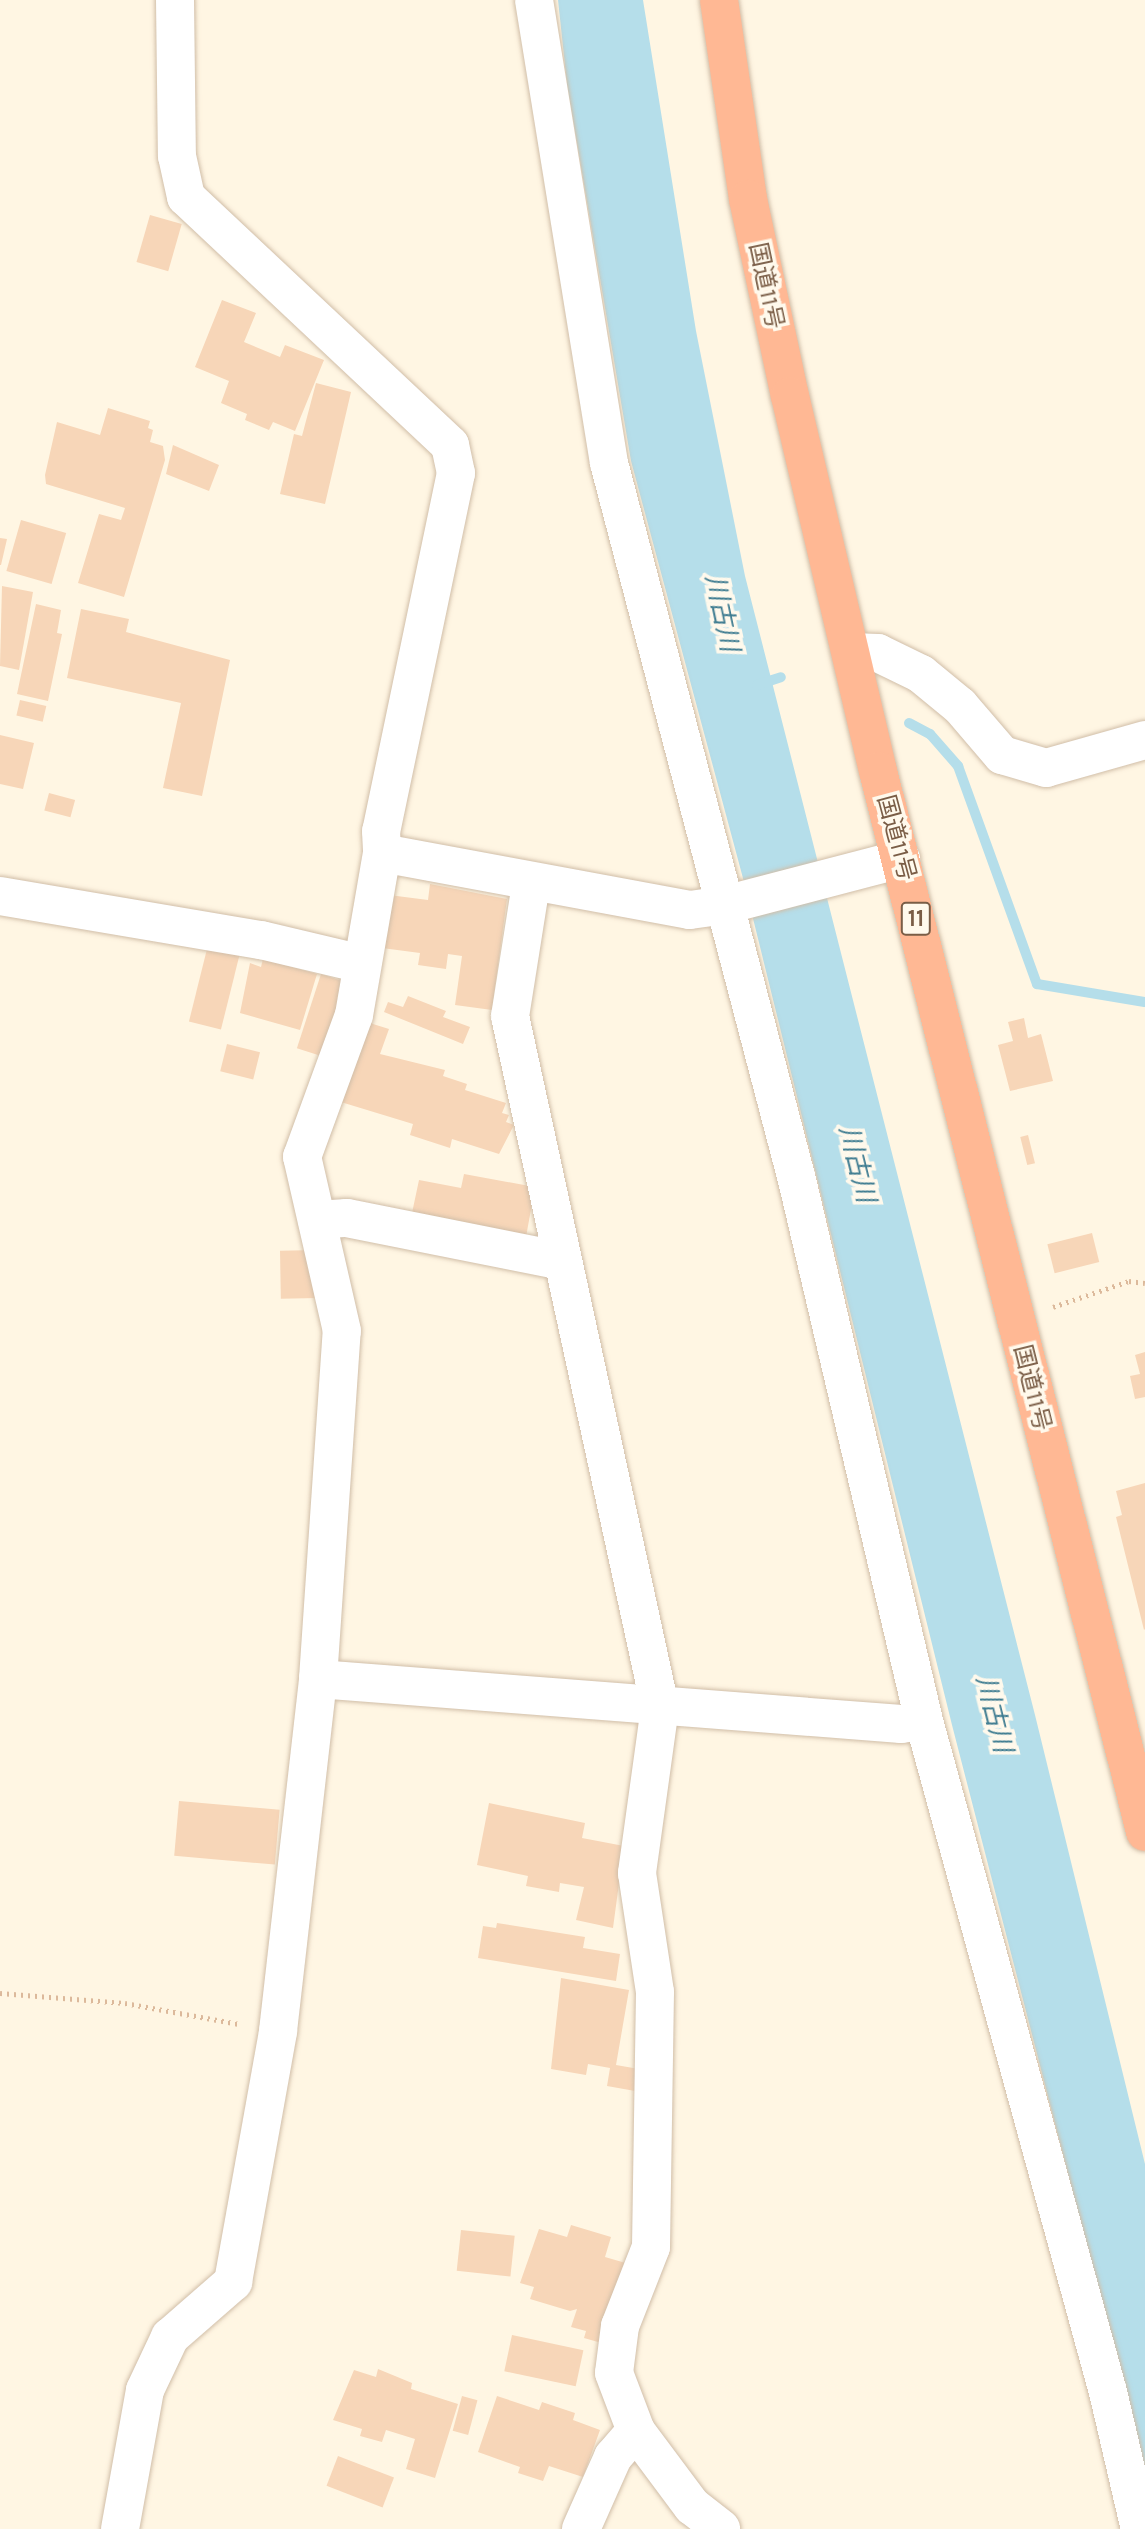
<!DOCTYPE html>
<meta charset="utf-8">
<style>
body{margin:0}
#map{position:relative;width:1145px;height:2529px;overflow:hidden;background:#fff6e3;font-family:Karla,"Noto Sans JP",sans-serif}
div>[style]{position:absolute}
.water>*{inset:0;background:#b5deea}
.stream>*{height:10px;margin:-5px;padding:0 5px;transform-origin:5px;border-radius:5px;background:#b5deea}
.building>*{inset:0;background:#f7d6b8;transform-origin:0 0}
.path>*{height:4.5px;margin-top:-2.25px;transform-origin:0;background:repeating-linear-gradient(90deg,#dcb99b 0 2px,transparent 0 7px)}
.roads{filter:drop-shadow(0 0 2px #d1bea8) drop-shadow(0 0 2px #d1bea8)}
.minor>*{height:38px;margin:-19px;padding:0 19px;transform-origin:19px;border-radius:19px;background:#fff}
.highway>*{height:38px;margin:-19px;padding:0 19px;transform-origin:19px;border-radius:19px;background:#ffb894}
span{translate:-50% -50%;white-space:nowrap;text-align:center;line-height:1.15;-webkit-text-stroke:7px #fff9ec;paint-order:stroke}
.shield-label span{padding:2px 5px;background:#fff9ec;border:2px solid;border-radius:5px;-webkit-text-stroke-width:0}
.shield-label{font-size:23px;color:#7a5d46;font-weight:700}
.street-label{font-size:24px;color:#7a5d46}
.water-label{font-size:26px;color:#3d7b90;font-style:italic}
</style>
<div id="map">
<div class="water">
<div style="clip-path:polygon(558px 0,643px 0,696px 331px,745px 576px,1035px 1715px,1145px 2164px,1145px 2472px,952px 1725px,744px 882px,631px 461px,567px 84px)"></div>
</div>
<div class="stream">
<div style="left:757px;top:685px;width:25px;rotate:-18deg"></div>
<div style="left:909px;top:723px;width:24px;rotate:28deg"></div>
<div style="left:930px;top:734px;width:43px;rotate:48.8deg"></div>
<div style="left:958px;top:766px;width:232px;rotate:70.1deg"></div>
<div style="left:1037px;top:984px;width:109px;rotate:9.5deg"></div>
</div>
<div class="building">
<div style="left:150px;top:215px;width:33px;height:49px;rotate:16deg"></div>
<div style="clip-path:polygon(222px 300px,256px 313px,244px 342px,280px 357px,285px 345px,324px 360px,295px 431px,273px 422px,269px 430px,245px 420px,247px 414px,221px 403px,229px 381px,195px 367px)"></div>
<div style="clip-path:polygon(316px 383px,351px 392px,325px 504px,280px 494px,294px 434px,302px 436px)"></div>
<div style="clip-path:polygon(108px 408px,150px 421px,148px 428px,153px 430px,150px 442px,163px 446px,165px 460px,124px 597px,78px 583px,99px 514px,121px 520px,125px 508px,46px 484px,45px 475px,57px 422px,100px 435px)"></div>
<div style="clip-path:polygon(173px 445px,219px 465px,209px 491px,166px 474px)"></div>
<div style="left:21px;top:520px;width:47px;height:53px;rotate:16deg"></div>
<div style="clip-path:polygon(0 538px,7px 539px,1px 565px,0 565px)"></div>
<div style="clip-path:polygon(2px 586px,33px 592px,19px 670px,0 666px)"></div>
<div style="clip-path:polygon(36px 604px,61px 610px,57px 633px,62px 634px,48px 701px,17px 694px)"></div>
<div style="clip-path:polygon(81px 609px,129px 619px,126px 632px,230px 660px,202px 796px,163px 788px,181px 703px,67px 678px)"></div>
<div style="left:20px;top:700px;width:27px;height:16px;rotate:13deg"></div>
<div style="clip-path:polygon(0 735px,34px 743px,23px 789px,0 784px)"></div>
<div style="left:49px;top:793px;width:27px;height:18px;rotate:15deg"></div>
<div style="clip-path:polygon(430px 884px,507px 899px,492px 1010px,455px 1005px,462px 956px,448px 954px,446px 969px,418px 965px,420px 953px,382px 948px,389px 895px,428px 900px)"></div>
<div style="left:209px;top:941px;width:33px;height:83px;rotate:14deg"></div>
<div style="clip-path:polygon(263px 959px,317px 974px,300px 1030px,240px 1013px,250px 963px,261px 967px)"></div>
<div style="left:321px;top:974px;width:28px;height:78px;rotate:18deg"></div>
<div style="clip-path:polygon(408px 996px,446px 1011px,443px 1017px,470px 1027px,463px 1044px,384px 1012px,388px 1002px,403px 1007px)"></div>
<div style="clip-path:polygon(1024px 1018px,1028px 1038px,1041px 1034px,1053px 1081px,1010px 1091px,998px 1045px,1013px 1041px,1008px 1022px)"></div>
<div style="clip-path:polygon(357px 1019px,389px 1029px,380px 1054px,445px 1070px,443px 1076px,467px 1084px,465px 1090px,506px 1103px,502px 1113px,509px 1115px,506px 1122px,514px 1125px,499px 1154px,452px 1139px,450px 1148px,410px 1135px,413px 1124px,331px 1099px)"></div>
<div style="left:227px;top:1044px;width:34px;height:28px;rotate:14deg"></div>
<div style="left:1028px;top:1135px;width:29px;height:8px;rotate:76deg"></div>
<div style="clip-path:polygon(464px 1174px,535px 1187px,526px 1237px,412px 1213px,419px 1180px,461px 1188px)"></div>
<div style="left:1092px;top:1233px;width:30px;height:46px;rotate:76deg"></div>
<div style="left:317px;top:1250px;width:48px;height:37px;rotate:89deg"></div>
<div style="clip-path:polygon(1145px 1352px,1145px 1397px,1135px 1399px,1130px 1376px,1140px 1374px,1135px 1355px)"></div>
<div style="clip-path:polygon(1145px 1483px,1145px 1629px,1144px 1630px,1116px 1517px,1122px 1515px,1116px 1491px)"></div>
<div style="left:179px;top:1801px;width:101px;height:55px;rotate:5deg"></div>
<div style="clip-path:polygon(489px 1803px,585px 1823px,582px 1838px,624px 1846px,613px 1928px,576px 1920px,584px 1887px,560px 1883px,559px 1892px,526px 1886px,528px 1876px,477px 1865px)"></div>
<div style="clip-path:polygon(497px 1923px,585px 1937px,583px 1948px,620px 1954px,616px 1981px,478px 1958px,483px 1926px,496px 1928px)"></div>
<div style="clip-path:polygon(561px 1978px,629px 1990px,616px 2065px,639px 2069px,635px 2091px,607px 2086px,610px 2068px,588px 2064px,586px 2075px,551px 2069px)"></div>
<div style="clip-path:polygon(571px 2225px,611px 2237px,605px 2257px,629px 2264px,605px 2344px,584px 2338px,586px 2331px,571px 2327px,577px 2309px,570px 2311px,530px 2299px,534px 2287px,520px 2283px,539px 2229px,567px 2237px)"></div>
<div style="left:461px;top:2230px;width:54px;height:41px;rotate:6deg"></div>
<div style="left:512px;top:2335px;width:73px;height:37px;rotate:12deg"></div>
<div style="clip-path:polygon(378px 2369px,412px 2383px,411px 2389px,458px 2404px,435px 2478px,406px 2469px,415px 2439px,386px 2430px,382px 2442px,360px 2436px,362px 2429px,333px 2420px,354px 2370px,376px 2377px)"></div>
<div style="left:462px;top:2396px;width:16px;height:36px;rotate:15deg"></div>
<div style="clip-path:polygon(497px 2396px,539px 2410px,542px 2402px,575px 2413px,573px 2420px,600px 2430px,583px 2477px,549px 2466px,543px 2481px,518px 2473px,520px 2467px,478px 2452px)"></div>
<div style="left:338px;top:2456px;width:60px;height:32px;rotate:21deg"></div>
</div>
<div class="path">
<div style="left:1053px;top:1307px;width:80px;rotate:-18.9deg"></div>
<div style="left:1129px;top:1281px;width:16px;rotate:7deg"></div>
<div style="left:0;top:1993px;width:125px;rotate:4.6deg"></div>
<div style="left:125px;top:2003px;width:116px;rotate:10.4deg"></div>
</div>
<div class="roads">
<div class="minor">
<div style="left:175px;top:0;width:156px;rotate:89.3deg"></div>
<div style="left:177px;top:156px;width:42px;rotate:77.6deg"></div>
<div style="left:186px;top:197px;width:362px;rotate:43.2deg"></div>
<div style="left:450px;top:445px;width:29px;rotate:78deg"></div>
<div style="left:456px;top:473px;width:366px;rotate:101.8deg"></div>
<div style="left:381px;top:831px;width:22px;rotate:87deg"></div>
<div style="left:382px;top:853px;width:313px;rotate:10.5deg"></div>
<div style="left:690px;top:910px;width:35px;rotate:-8deg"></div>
<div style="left:725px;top:905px;width:182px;rotate:-14.6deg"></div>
<div style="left:534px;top:0;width:469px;rotate:80.8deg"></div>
<div style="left:609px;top:463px;width:741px;rotate:75.31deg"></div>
<div style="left:797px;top:1180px;width:556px;rotate:76.79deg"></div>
<div style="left:924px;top:1721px;width:696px;rotate:74.67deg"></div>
<div style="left:1108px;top:2392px;width:141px;rotate:76.9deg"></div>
<div style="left:851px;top:652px;width:27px;rotate:2deg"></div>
<div style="left:878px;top:653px;width:48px;rotate:26deg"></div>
<div style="left:921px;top:674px;width:50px;rotate:39.4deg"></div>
<div style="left:960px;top:706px;width:65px;rotate:49.4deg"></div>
<div style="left:1002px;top:755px;width:46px;rotate:16.5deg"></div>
<div style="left:1046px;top:768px;width:103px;rotate:-15.8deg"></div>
<div style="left:531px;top:884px;width:134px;rotate:99deg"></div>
<div style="left:510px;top:1016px;width:707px;rotate:77.75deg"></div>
<div style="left:660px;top:1707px;width:168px;rotate:97.9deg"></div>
<div style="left:637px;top:1873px;width:120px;rotate:81.4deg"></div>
<div style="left:655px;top:1992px;width:255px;rotate:90.9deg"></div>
<div style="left:651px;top:2247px;width:85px;rotate:111.4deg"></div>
<div style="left:620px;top:2326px;width:47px;rotate:97.3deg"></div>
<div style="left:614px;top:2373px;width:62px;rotate:69.2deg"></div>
<div style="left:636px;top:2431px;width:94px;rotate:53.3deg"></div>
<div style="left:692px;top:2506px;width:37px;rotate:38deg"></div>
<div style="left:0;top:896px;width:265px;rotate:9.6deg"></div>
<div style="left:261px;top:940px;width:104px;rotate:13.4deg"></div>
<div style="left:317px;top:1220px;width:30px;rotate:-4deg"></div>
<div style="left:347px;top:1218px;width:219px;rotate:11.3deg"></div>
<div style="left:318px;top:1679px;width:585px;rotate:4.41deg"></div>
<div style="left:901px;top:1724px;width:23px;rotate:-7deg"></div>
<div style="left:120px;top:2529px;width:141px;rotate:-79.8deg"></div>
<div style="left:145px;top:2390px;width:59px;rotate:-64.7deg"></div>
<div style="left:170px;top:2337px;width:84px;rotate:-41.1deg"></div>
<div style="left:233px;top:2282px;width:255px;rotate:-79.8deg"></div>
<div style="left:278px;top:2031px;width:354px;rotate:-83.5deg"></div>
<div style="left:318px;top:1679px;width:349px;rotate:-86.1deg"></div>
<div style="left:342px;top:1331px;width:179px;rotate:-102.9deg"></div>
<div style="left:302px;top:1157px;width:151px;rotate:-69.9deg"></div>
<div style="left:354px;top:1015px;width:164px;rotate:-80.2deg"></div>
<div style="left:581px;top:2529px;width:79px;rotate:-66deg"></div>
<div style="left:613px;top:2457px;width:35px;rotate:-49deg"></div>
</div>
<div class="highway">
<div style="left:719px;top:0;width:201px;rotate:81.7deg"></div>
<div style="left:748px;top:199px;width:201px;rotate:78deg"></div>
<div style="left:790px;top:396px;width:385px;rotate:76.8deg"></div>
<div style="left:878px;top:771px;width:1094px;rotate:75.87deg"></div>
</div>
</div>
<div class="shield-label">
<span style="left:916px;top:919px">11</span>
</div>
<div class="street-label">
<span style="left:766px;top:286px;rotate:78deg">国道11号</span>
<span style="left:896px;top:838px;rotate:75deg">国道11号</span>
<span style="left:1032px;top:1388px;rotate:76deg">国道11号</span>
</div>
<div class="water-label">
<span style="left:722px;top:613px;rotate:78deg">川古川</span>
<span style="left:857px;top:1164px;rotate:76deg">川古川</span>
<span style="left:994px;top:1714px;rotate:76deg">川古川</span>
</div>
</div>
